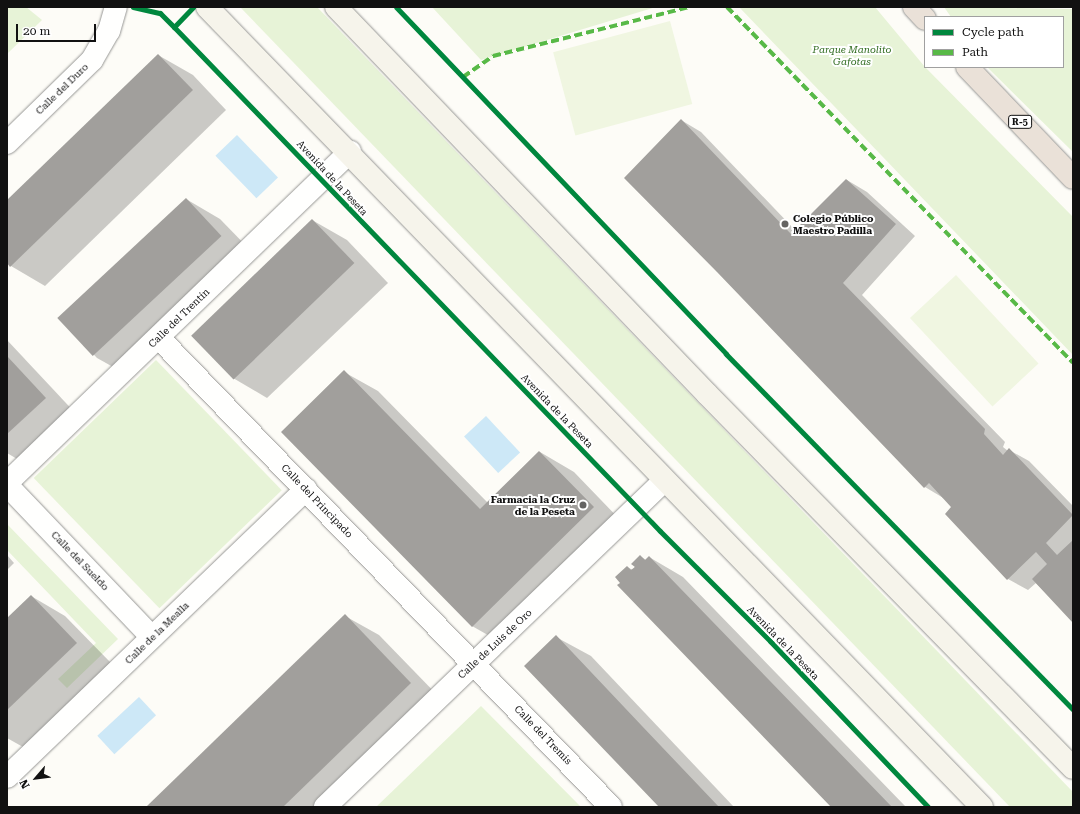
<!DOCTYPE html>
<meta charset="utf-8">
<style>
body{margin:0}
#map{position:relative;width:1080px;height:814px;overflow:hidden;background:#fdfcf7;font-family:"Roboto Serif",serif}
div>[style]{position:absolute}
.green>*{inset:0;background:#e7f3d7;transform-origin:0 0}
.pitch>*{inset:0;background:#f0f6e1;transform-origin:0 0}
.water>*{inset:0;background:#cde8f7;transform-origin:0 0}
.shadow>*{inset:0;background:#0003}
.building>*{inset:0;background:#a19f9c;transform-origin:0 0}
.roads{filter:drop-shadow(0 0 1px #979795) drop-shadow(0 0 1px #979795)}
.street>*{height:22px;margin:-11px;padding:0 11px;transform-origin:11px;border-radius:11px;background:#fffffe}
.secondary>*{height:22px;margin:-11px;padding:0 11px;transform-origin:11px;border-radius:11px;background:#f6f4eb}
.highway>*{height:22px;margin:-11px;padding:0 11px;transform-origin:11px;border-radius:11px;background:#eae1d8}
.quiet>*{height:4px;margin-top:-2px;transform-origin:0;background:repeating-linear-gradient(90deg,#58b947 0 8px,transparent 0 12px)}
.cycleway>*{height:5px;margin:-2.5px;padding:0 2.5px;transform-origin:2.5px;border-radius:2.5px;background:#00873e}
.dots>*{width:11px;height:11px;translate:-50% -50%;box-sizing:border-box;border:2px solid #fff;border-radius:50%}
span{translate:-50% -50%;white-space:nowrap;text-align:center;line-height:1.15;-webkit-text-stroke:4px #fff;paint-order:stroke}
.shield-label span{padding:1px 3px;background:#fff;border:1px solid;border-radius:3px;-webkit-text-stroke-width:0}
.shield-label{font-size:9px;color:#111;font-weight:700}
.park-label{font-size:10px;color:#2f6b1f;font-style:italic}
.street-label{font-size:10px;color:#111}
.poi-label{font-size:10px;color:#111;font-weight:700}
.left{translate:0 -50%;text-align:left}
.right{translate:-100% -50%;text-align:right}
.frame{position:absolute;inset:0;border:8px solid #111;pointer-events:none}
.legend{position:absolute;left:924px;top:16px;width:140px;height:52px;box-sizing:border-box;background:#fff;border:1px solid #a0a0a0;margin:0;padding:5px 7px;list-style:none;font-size:12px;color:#111}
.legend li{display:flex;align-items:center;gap:8px;height:20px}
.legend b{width:20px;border:1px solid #a0a0a0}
.north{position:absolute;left:16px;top:758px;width:40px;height:40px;-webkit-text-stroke:3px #fff;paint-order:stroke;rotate:242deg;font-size:11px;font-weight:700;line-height:16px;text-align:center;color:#111}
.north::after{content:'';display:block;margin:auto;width:14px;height:18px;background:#111;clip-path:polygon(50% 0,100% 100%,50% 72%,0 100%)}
.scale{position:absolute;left:16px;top:24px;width:80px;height:18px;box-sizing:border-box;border:2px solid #111;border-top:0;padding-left:5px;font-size:12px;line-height:14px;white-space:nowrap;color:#111;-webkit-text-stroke:3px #fff;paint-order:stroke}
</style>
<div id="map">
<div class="green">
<div style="clip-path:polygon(7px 7px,26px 7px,42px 20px,7px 54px)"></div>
<div style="clip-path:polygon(240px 7px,317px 7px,1073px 792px,1073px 807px,1010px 807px)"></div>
<div style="clip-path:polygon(432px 7px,656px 7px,481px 60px)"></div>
<div style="clip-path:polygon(739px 7px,875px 7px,925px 67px,1073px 217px,1073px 355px)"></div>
<div style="clip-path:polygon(944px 7px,1073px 9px,1073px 152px,987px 67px,1063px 67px,1063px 17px,951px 17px)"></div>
<div style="left:156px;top:360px;width:181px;height:170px;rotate:46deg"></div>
<div style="clip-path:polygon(7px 524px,118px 639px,67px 688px,58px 679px,96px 643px,7px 550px)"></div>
<div style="clip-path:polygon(481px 706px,581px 807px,376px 807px)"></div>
</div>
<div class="pitch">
<div style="left:670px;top:21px;width:86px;height:121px;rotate:75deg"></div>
<div style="left:956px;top:275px;width:121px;height:63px;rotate:47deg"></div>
</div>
<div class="water">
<div style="left:237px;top:135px;width:59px;height:30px;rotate:46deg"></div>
<div style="left:486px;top:416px;width:50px;height:30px;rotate:47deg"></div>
<div style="left:139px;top:697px;width:25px;height:57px;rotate:47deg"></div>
</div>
<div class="shadow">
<div style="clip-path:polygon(158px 55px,193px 75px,226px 110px,45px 286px,11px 266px,7px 262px,7px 201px)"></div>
<div style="clip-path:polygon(681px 120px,701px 132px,796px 231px,847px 180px,867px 192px,915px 236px,862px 295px,1005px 442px,1003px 447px,1008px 451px,1009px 450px,1029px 461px,1073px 506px,1073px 621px,1036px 583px,1028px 590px,1008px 579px,945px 499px,925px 487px,718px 271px)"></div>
<div style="clip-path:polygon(186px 199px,220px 219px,256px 256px,131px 377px,97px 358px,61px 320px)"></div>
<div style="clip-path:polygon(312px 220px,347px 240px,388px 283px,267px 398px,233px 378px,192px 336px)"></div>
<div style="clip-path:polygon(7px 340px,80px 418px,29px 466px,7px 453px)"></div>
<div style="clip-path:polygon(344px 372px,378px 391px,488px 503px,540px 452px,574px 472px,627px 527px,507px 646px,472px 626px)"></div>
<div style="clip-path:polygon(7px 555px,14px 563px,7px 570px)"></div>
<div style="clip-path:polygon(640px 556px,646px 560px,649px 557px,683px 577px,906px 807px,832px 807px,622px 583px,627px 567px,633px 570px)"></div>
<div style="clip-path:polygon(31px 596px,65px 616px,111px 663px,23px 747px,7px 738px,7px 619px)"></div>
<div style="clip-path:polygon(345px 616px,379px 635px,445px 703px,337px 807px,147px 807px)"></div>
<div style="clip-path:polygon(556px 637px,591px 656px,734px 807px,660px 807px)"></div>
</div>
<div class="building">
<div style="clip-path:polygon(158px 54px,193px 90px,10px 267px,7px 263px,7px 200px)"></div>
<div style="clip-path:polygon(681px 119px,791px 234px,846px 179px,896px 224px,843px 283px,985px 429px,984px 434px,1003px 455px,1009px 448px,1073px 515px,1046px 543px,1057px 555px,1073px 540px,1073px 623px,1032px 579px,1047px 564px,1036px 552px,1007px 580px,945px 514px,951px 507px,929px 483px,924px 488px,717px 272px,624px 178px)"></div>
<div style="left:186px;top:198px;width:52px;height:176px;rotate:47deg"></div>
<div style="left:312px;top:219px;width:61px;height:168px;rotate:46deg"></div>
<div style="clip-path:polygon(7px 356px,46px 398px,7px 434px)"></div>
<div style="clip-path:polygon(344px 370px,480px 509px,539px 451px,594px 507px,472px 627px,281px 432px)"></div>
<div style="clip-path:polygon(640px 555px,645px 560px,649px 556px,892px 807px,831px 807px,617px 585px,620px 583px,615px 577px,627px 566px,631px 570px,635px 567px,631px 564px)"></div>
<div style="clip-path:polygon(31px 595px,77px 643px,7px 710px,7px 618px)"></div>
<div style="clip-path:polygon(345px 614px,411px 683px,283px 807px,146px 807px)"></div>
<div style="clip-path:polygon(556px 635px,642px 726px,719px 807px,659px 807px,524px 666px)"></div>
</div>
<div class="roads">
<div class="street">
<div style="left:7px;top:143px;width:119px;rotate:-44.3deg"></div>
<div style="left:92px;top:60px;width:34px;rotate:-60deg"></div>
<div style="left:109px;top:31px;width:25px;rotate:-74deg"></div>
<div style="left:159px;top:338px;width:651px;rotate:46.06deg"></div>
<div style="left:7px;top:483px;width:477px;rotate:-44deg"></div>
<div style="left:7px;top:485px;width:210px;rotate:46.4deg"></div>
<div style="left:7px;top:777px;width:415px;rotate:-43.9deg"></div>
<div style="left:325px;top:807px;width:470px;rotate:-43.9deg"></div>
</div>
<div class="secondary">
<div style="left:207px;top:7px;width:1114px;rotate:45.91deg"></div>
<div style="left:336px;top:7px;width:536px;rotate:46.21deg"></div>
<div style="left:707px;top:394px;width:523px;rotate:45.62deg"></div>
</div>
<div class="highway">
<div style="left:914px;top:7px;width:16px;rotate:47deg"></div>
<div style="left:967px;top:67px;width:153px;rotate:46.3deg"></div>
</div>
</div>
<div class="quiet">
<div style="left:727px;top:7px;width:496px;rotate:45.8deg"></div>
<div style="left:463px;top:77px;width:37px;rotate:-35deg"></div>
<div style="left:493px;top:56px;width:203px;rotate:-14deg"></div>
</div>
<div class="cycleway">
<div style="left:133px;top:7px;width:28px;rotate:13deg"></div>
<div style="left:160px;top:13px;width:20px;rotate:45deg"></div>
<div style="left:174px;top:27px;width:28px;rotate:-46deg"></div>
<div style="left:396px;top:7px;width:479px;rotate:46.4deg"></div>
<div style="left:726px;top:354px;width:496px;rotate:45.7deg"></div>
<div style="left:174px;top:27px;width:700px;rotate:46.04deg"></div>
<div style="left:660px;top:531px;width:156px;rotate:45deg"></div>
<div style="left:770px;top:641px;width:229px;rotate:46.4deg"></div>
</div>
<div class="dots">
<div style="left:785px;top:224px;background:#646362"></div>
<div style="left:583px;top:505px;background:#646362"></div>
</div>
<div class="shield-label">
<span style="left:1020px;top:122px">R-5</span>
</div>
<div class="park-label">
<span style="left:852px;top:55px">Parque Manolito<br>Gafotas</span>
</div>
<div class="street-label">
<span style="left:62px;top:89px;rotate:-44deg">Calle del Duro</span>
<span style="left:332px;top:178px;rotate:47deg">Avenida de la Peseta</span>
<span style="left:179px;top:318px;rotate:-44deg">Calle del Trentín</span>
<span style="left:557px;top:411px;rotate:46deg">Avenida de la Peseta</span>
<span style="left:317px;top:501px;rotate:46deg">Calle del Principado</span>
<span style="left:80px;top:561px;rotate:46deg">Calle del Sueldo</span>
<span style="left:157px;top:633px;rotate:-44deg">Calle de la Mealla</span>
<span style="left:783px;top:643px;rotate:46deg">Avenida de la Peseta</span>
<span style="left:495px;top:644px;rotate:-43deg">Calle de Luis de Oro</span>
<span style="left:543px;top:735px;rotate:46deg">Calle del Tremis</span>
</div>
<div class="poi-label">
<span class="left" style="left:793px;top:224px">Colegio Público<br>Maestro Padilla</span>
<span class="right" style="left:575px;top:505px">Farmacia la Cruz<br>de la Peseta</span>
</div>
<div class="frame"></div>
<ul class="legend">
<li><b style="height:5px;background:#00873e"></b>Cycle path</li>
<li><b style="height:5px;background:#58b947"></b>Path</li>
</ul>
<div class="north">N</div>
<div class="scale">20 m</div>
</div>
